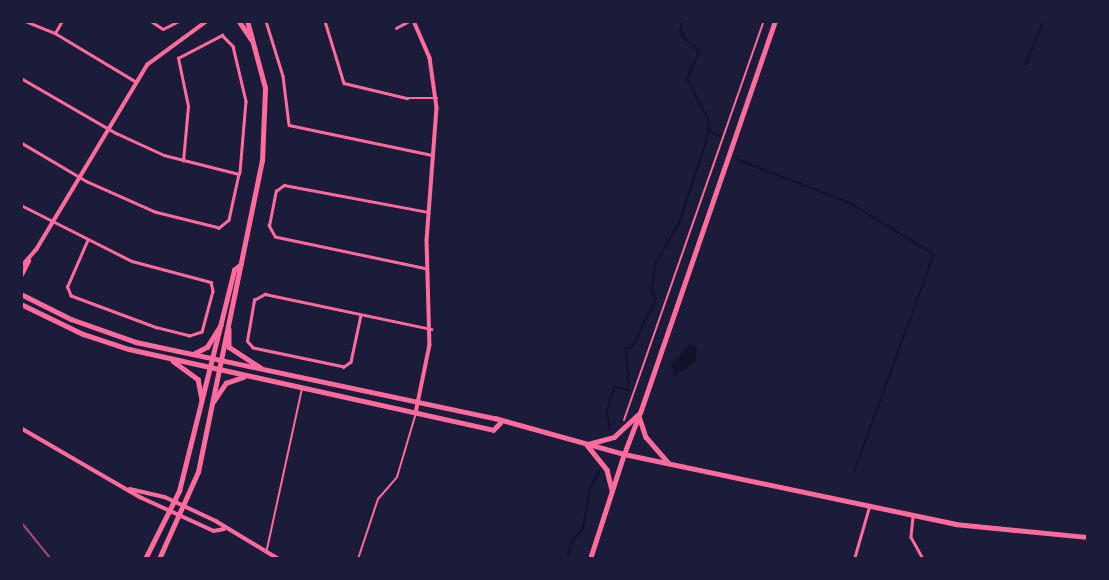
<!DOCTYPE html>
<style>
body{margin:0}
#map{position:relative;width:1109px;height:580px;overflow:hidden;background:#1b1b3a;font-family:"IBM Plex Sans",sans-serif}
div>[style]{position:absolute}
.water>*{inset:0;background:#12122b}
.stream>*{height:2px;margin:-1px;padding:0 1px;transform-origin:1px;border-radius:1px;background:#12122b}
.path>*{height:2px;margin:-1px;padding:0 1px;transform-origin:1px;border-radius:1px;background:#ff6b9d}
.service>*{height:2px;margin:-1px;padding:0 1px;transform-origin:1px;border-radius:1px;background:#ff6b9d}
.minor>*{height:2.5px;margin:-1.25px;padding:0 1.25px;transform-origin:1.25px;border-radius:1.25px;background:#ff6b9d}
.tertiary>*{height:3.5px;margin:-1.75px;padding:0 1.75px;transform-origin:1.75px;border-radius:1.75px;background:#ff6b9d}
.secondary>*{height:4.5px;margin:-2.25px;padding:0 2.25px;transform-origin:2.25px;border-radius:2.25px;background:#ff6b9d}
.primary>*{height:4.5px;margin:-2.25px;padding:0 2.25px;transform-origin:2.25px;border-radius:2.25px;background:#ff6b9d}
.rail>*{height:2px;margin:-1px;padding:0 1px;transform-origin:1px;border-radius:1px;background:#a44b75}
span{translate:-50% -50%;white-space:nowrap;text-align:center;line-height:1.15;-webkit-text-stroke:5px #1b1b3a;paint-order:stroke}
.frame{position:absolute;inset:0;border:23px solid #1b1b3a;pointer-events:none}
</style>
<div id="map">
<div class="water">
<div style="clip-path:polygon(690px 343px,697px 348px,695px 362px,674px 376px,671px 365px)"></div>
</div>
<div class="stream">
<div style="left:1025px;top:65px;width:48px;rotate:-66.6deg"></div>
<div style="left:707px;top:130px;width:17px;rotate:24deg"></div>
<div style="left:738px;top:160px;width:118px;rotate:20.9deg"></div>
<div style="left:848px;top:202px;width:100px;rotate:31.2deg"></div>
<div style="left:934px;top:254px;width:231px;rotate:110.2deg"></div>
<div style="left:610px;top:430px;width:20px;rotate:-99deg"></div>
<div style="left:607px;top:410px;width:24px;rotate:-73deg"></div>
<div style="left:614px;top:387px;width:15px;rotate:11deg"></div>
<div style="left:629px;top:390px;width:41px;rotate:-94.2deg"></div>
<div style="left:626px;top:349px;width:8px;rotate:-23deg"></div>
<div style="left:633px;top:346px;width:53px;rotate:-64.4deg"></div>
<div style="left:656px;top:298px;width:8px;rotate:-120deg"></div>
<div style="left:652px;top:291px;width:27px;rotate:-84deg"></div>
<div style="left:655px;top:264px;width:48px;rotate:-59.7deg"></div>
<div style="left:679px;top:223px;width:85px;rotate:-71.6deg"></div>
<div style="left:706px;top:142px;width:21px;rotate:-82deg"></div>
<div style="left:709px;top:121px;width:47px;rotate:-117.6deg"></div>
<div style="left:687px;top:79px;width:30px;rotate:-67deg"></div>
<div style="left:699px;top:51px;width:18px;rotate:-139deg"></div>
<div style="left:685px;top:39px;width:10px;rotate:-119deg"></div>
<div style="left:680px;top:30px;width:9px;rotate:-77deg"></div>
<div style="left:567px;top:559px;width:16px;rotate:-76deg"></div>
<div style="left:571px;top:543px;width:19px;rotate:-51deg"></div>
<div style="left:583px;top:528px;width:40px;rotate:-80deg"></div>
<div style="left:590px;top:489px;width:21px;rotate:-62deg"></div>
</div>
<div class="path">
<div style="left:624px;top:420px;width:423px;rotate:-70.7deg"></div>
</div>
<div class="service">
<div style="left:267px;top:549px;width:164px;rotate:-77.7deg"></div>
<div style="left:358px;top:559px;width:63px;rotate:-71.6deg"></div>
<div style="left:378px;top:499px;width:29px;rotate:-49deg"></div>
<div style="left:397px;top:477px;width:67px;rotate:-73.5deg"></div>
</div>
<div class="minor">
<div style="left:25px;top:21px;width:32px;rotate:22deg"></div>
<div style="left:55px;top:33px;width:93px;rotate:31deg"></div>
<div style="left:151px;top:21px;width:14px;rotate:34deg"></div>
<div style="left:163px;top:29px;width:18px;rotate:-27deg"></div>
<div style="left:266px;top:21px;width:58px;rotate:72.8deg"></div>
<div style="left:283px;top:76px;width:49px;rotate:83deg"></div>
<div style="left:289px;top:125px;width:147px;rotate:11.8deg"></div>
<div style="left:325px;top:21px;width:65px;rotate:73deg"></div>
<div style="left:344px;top:83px;width:65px;rotate:13.4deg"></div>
<div style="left:407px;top:98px;width:30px"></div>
<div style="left:396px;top:28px;width:15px;rotate:-28deg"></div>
<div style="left:55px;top:33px;width:14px;rotate:-60deg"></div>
<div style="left:21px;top:78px;width:110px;rotate:30.1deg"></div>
<div style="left:116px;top:133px;width:53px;rotate:24.6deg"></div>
<div style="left:164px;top:155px;width:77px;rotate:14.2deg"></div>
<div style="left:239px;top:174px;width:47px;rotate:102.3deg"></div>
<div style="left:229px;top:220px;width:13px;rotate:141deg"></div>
<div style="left:219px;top:228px;width:66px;rotate:-166deg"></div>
<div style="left:155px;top:212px;width:74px;rotate:-156.2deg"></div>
<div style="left:87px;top:182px;width:77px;rotate:-149.4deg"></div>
<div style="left:183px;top:161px;width:55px;rotate:-84.8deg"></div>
<div style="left:188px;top:106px;width:49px;rotate:-101.8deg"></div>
<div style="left:178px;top:58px;width:50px;rotate:-27.6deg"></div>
<div style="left:222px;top:35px;width:16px;rotate:45deg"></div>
<div style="left:233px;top:46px;width:57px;rotate:76.7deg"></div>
<div style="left:246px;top:101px;width:72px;rotate:94.8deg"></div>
<div style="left:21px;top:205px;width:124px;rotate:26.8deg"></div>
<div style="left:132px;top:261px;width:82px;rotate:14.9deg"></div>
<div style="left:211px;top:282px;width:9px;rotate:77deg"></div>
<div style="left:213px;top:291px;width:42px;rotate:105deg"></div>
<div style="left:202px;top:332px;width:13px;rotate:162deg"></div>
<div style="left:190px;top:336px;width:34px;rotate:-166deg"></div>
<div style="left:157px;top:328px;width:92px;rotate:-159.6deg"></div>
<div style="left:71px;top:296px;width:10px;rotate:-114deg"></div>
<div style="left:67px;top:287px;width:50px;rotate:-66.5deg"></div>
<div style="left:427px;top:269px;width:155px;rotate:-168.1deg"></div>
<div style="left:275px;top:237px;width:13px;rotate:-119deg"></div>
<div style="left:269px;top:226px;width:36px;rotate:-79deg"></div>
<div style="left:276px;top:191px;width:10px;rotate:-37deg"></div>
<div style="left:284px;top:185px;width:147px;rotate:10.6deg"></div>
<div style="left:361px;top:315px;width:48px;rotate:102deg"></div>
<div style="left:351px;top:362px;width:9px;rotate:144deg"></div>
<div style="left:344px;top:367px;width:93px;rotate:-168.2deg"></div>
<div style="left:253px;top:348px;width:9px;rotate:-131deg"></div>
<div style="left:247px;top:341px;width:42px;rotate:-80.3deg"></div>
<div style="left:254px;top:300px;width:13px;rotate:-29deg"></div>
<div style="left:265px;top:294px;width:170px;rotate:11.9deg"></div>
<div style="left:913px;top:517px;width:20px;rotate:96deg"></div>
<div style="left:911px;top:537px;width:25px;rotate:61deg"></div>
<div style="left:854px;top:559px;width:54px;rotate:-73.9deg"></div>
</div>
<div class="tertiary">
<div style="left:414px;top:21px;width:40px;rotate:66.6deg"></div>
<div style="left:430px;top:58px;width:50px;rotate:82deg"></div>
<div style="left:437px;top:108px;width:132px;rotate:94.3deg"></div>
<div style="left:427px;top:240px;width:105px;rotate:88.4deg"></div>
<div style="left:430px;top:345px;width:69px;rotate:101.6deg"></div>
<div style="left:21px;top:267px;width:23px;rotate:-49deg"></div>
<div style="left:36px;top:250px;width:216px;rotate:-59deg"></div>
<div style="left:147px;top:65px;width:74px;rotate:-36.3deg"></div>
<div style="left:21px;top:277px;width:18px;rotate:-63deg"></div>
<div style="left:21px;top:428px;width:138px;rotate:30.1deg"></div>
<div style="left:140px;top:497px;width:81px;rotate:24.7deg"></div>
<div style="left:214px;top:531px;width:10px;rotate:-11deg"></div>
<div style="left:130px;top:489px;width:36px;rotate:13deg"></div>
<div style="left:165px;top:497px;width:56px;rotate:25.2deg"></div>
<div style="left:216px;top:521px;width:74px;rotate:31.1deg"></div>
</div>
<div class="secondary">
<div style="left:239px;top:21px;width:22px;rotate:56deg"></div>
<div style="left:145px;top:559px;width:76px;rotate:-63.4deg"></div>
<div style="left:179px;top:491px;width:228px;rotate:-76deg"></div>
<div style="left:234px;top:270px;width:8px;rotate:-40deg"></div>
<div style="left:159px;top:559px;width:95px;rotate:-65.9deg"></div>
<div style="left:198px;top:472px;width:318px;rotate:-78.4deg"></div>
<div style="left:262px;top:161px;width:73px;rotate:-87.6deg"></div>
<div style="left:265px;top:88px;width:69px;rotate:-105deg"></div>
<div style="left:590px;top:559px;width:110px;rotate:-72.1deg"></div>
</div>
<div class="primary">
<div style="left:21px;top:294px;width:56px;rotate:26.6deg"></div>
<div style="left:71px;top:319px;width:69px;rotate:19.5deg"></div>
<div style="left:136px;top:342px;width:367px;rotate:12deg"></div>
<div style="left:495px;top:418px;width:134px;rotate:15.6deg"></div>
<div style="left:624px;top:454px;width:338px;rotate:11.9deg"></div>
<div style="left:955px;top:524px;width:134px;rotate:5.6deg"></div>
<div style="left:21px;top:304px;width:69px;rotate:25.8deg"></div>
<div style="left:83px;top:334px;width:48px;rotate:18.1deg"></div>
<div style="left:129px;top:349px;width:373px;rotate:12.5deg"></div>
<div style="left:493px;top:430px;width:10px;rotate:-45deg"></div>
<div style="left:229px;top:329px;width:18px;rotate:90deg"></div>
<div style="left:229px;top:347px;width:37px;rotate:33deg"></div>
<div style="left:193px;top:354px;width:16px;rotate:-27deg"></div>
<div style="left:207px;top:347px;width:26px;rotate:-58deg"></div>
<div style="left:173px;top:361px;width:31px;rotate:36deg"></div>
<div style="left:198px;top:379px;width:20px;rotate:79deg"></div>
<div style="left:213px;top:402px;width:23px;rotate:-56deg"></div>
<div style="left:226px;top:383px;width:18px;rotate:-19deg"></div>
<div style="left:639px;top:416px;width:22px;rotate:72deg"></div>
<div style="left:646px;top:437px;width:33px;rotate:49deg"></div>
<div style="left:588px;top:444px;width:27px;rotate:-15deg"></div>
<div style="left:614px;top:437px;width:35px;rotate:-43deg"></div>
<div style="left:640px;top:413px;width:415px;rotate:-71deg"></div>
<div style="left:587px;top:445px;width:32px;rotate:51deg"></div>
<div style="left:607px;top:470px;width:21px;rotate:76deg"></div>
<div style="left:624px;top:454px;width:40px;rotate:-69deg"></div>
</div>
<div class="rail">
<div style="left:21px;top:522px;width:48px;rotate:51deg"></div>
</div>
<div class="frame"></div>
</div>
